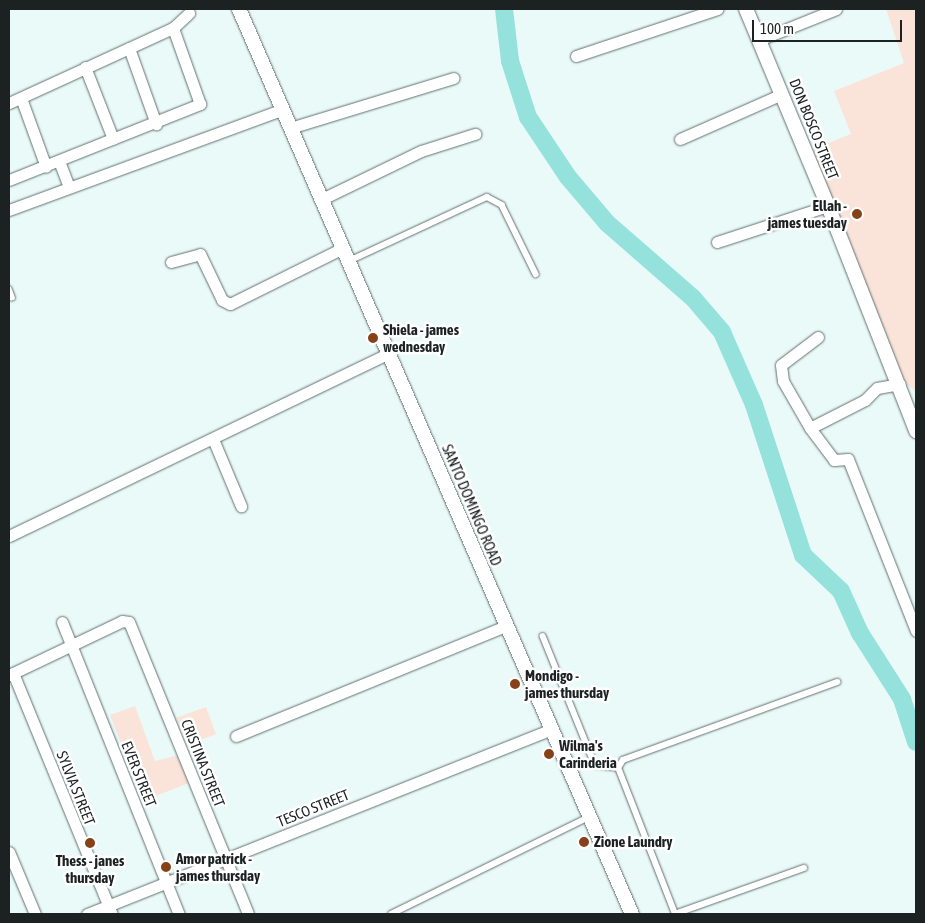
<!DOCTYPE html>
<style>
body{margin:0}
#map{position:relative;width:925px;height:923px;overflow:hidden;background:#e9faf9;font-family:"Asap Condensed",sans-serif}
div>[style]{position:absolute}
.green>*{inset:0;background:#fae4d9;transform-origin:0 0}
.river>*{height:18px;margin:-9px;padding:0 9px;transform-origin:9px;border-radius:9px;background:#94e2db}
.roads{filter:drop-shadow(0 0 1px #61706f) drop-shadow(0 0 1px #61706f)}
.service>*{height:5.5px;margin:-2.75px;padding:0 2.75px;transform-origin:2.75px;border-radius:2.75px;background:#fff}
.minor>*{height:11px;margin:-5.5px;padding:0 5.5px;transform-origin:5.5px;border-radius:5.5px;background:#fff}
.tertiary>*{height:14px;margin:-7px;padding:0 7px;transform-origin:7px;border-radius:7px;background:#fff}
.dots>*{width:14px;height:14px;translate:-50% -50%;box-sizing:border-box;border:2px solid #fff;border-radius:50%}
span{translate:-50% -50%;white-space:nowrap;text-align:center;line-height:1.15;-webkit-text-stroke:5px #fff;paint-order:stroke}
.street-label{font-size:15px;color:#1c2222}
.poi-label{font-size:15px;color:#1c2222;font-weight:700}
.right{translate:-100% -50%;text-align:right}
.left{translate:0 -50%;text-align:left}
.frame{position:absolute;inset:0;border:10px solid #1c2222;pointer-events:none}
.scale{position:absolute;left:752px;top:20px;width:150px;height:22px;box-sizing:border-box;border:2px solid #1c2222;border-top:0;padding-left:6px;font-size:15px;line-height:18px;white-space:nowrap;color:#1c2222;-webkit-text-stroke:4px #fff;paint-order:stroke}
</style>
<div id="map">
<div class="green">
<div style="clip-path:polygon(886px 9px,916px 9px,916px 392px,904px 382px,813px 149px,851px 134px,834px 91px,904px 63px)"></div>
<div style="clip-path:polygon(135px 706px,155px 761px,179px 755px,189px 783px,143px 801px,110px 715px)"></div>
<div style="left:206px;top:707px;width:29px;height:31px;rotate:70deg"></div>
</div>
<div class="river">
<div style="left:504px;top:9px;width:52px;rotate:83.4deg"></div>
<div style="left:510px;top:61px;width:59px;rotate:72.2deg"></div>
<div style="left:528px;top:117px;width:72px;rotate:56.3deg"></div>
<div style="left:568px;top:177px;width:60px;rotate:49.7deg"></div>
<div style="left:607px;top:223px;width:114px;rotate:41.1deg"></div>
<div style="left:693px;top:298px;width:45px;rotate:49.5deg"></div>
<div style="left:722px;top:332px;width:80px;rotate:66.3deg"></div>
<div style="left:754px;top:405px;width:158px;rotate:71.9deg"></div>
<div style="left:803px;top:555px;width:52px;rotate:43.5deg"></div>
<div style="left:841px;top:591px;width:46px;rotate:65.7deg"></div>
<div style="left:860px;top:633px;width:78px;rotate:57.5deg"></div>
<div style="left:902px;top:699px;width:45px;rotate:72deg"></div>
</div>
<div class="roads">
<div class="service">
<div style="left:349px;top:261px;width:152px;rotate:-24.9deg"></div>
<div style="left:487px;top:197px;width:17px;rotate:28deg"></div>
<div style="left:502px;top:205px;width:77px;rotate:63.8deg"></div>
<div style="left:9px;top:289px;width:9px;rotate:69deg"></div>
<div style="left:543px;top:636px;width:139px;rotate:68deg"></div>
<div style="left:595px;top:765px;width:23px;rotate:7deg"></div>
<div style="left:391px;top:914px;width:220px;rotate:-26.1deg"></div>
<div style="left:675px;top:914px;width:157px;rotate:-111.3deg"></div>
<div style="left:618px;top:768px;width:9px;rotate:-58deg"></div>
<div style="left:623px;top:760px;width:228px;rotate:-20deg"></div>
<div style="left:675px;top:914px;width:137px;rotate:-19.6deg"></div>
</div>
<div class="minor">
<div style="left:759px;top:40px;width:83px;rotate:-21.9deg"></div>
<div style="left:129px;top:48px;width:81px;rotate:70.4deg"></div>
<div style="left:576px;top:56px;width:149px;rotate:-18.4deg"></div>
<div style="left:85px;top:67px;width:77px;rotate:68.7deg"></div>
<div style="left:21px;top:98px;width:73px;rotate:70.1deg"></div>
<div style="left:9px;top:103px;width:180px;rotate:-24.6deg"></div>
<div style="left:173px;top:28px;width:22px;rotate:-43deg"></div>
<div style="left:290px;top:128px;width:171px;rotate:-17deg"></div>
<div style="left:680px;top:139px;width:111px;rotate:-23.8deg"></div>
<div style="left:59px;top:161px;width:28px;rotate:69deg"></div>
<div style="left:9px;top:180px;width:206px;rotate:-21.7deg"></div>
<div style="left:200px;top:104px;width:81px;rotate:-109.6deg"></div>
<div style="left:322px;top:199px;width:110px;rotate:-25.9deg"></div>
<div style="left:421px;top:151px;width:57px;rotate:-17.5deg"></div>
<div style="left:9px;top:210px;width:290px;rotate:-20.2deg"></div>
<div style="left:717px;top:242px;width:117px;rotate:-18deg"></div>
<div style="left:171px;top:262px;width:30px;rotate:-15deg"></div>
<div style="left:200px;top:254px;width:51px;rotate:64.4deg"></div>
<div style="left:222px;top:300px;width:9px;rotate:27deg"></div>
<div style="left:230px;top:304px;width:126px;rotate:-26.4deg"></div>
<div style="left:818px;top:337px;width:46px;rotate:142.9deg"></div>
<div style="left:781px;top:365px;width:16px;rotate:83deg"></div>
<div style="left:783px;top:381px;width:54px;rotate:60.1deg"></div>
<div style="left:810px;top:428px;width:40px;rotate:53deg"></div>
<div style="left:834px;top:460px;width:14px;rotate:-4deg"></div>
<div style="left:848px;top:459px;width:185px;rotate:68.4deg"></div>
<div style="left:810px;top:428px;width:62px;rotate:-27deg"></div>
<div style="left:865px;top:400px;width:17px;rotate:-45deg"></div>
<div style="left:877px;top:388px;width:23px;rotate:-10deg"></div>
<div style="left:213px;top:439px;width:73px;rotate:67.3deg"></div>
<div style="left:9px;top:536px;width:420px;rotate:-25.7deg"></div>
<div style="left:62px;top:622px;width:315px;rotate:68.2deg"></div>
<div style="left:13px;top:673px;width:261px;rotate:67.7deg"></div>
<div style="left:9px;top:675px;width:125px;rotate:-25.5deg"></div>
<div style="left:122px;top:621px;width:7px;rotate:8deg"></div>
<div style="left:129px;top:622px;width:315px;rotate:67.8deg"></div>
<div style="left:236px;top:736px;width:291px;rotate:-22.2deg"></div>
<div style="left:9px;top:852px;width:67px;rotate:67.2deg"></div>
<div style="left:87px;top:914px;width:498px;rotate:-21.7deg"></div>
</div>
<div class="tertiary">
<div style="left:239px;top:9px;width:987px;rotate:66.53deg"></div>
<div style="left:746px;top:9px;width:213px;rotate:67.4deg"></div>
<div style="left:828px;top:206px;width:242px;rotate:68.6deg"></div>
</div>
</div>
<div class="dots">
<div style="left:857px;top:214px;background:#864119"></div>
<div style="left:373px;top:338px;background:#864119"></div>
<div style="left:515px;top:684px;background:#864119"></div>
<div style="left:549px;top:754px;background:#864119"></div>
<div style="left:584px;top:842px;background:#864119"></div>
<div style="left:90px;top:843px;background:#864119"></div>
<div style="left:166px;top:867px;background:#864119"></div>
</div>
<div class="street-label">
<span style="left:814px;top:129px;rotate:68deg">DON BOSCO STREET</span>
<span style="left:472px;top:505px;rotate:67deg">SANTO DOMINGO ROAD</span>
<span style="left:203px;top:763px;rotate:68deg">CRISTINA STREET</span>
<span style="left:139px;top:774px;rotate:68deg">EVER STREET</span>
<span style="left:76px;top:788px;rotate:68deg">SYLVIA STREET</span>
<span style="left:313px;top:808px;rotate:-22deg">TESCO STREET</span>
</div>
<div class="poi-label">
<span class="right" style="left:847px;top:214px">Ellah -<br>james tuesday</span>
<span class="left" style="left:383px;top:338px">Shiela - james<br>wednesday</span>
<span class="left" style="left:525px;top:684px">Mondigo -<br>james thursday</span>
<span class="left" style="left:559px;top:754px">Wilma's<br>Carinderia</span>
<span class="left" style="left:594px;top:842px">Zione Laundry</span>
<span class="left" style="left:176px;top:867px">Amor patrick -<br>james thursday</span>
<span style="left:90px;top:869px">Thess - janes<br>thursday</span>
</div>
<div class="frame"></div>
<div class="scale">100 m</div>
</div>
